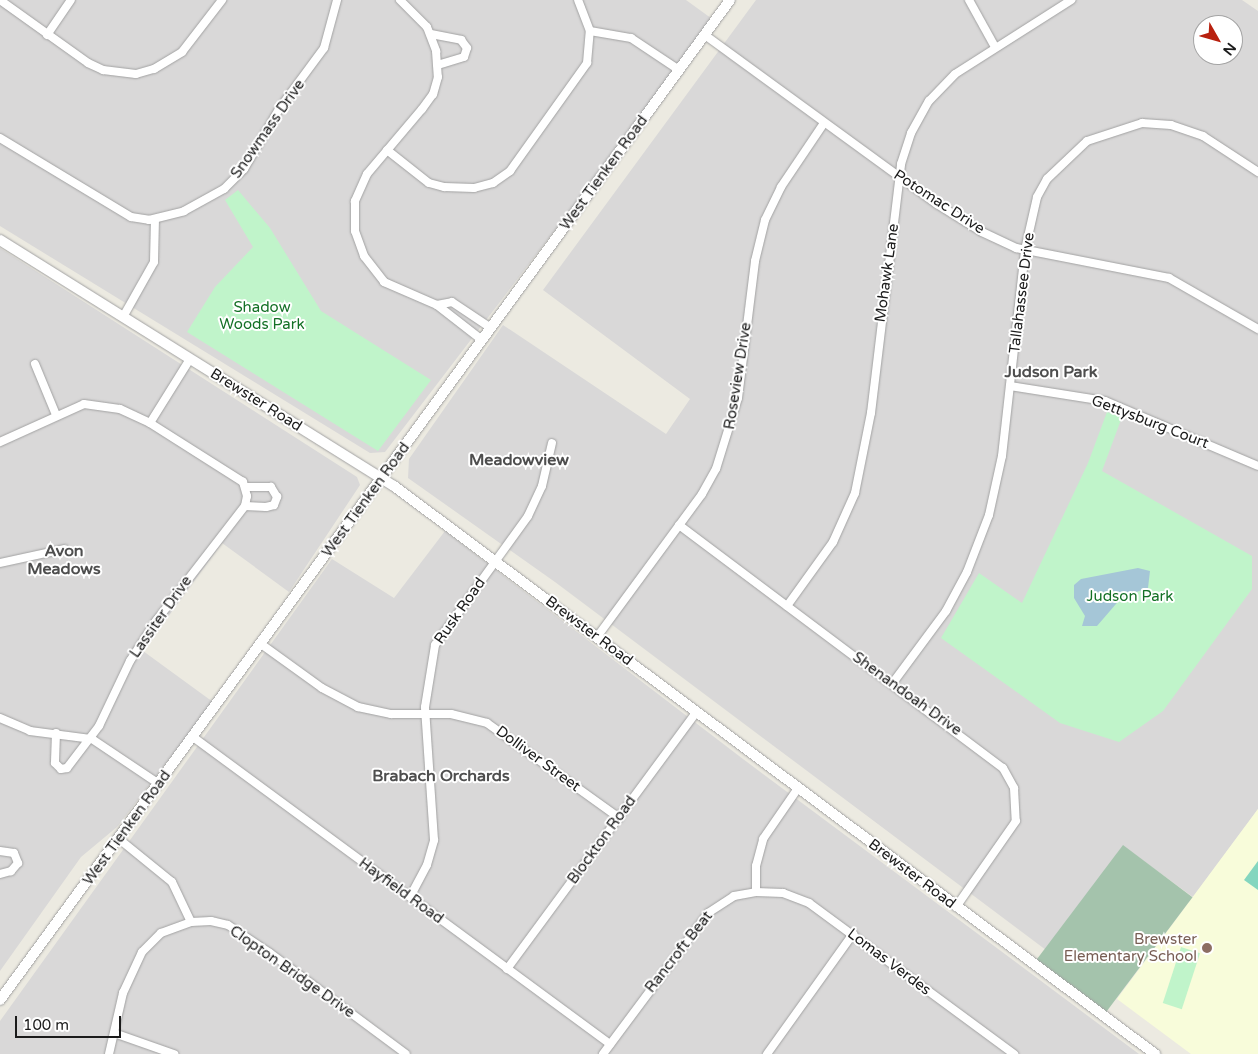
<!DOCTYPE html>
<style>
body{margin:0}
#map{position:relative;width:1258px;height:1054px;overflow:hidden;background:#eceae1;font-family:"Varela Round",sans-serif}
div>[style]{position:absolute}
.residential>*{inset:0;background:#d9d8d8}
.education>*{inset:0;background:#f8fcda}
.cemetery>*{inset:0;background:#a4c3ac;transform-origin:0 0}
.park>*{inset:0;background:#c0f4ca;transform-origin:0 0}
.pitch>*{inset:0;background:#84d6bf}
.water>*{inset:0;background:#a5c6d7}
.roads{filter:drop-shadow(0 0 1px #a2a2a2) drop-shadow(0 0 1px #a2a2a2)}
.minor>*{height:8px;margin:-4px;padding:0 4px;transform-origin:4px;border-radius:4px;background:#fff}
.tertiary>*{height:10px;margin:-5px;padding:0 5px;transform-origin:5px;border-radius:5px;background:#fff}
.dots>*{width:14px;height:14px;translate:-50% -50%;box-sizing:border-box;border:2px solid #fff;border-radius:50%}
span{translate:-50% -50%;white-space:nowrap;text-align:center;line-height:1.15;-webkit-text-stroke:4px #fff;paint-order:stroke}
.street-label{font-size:15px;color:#1b1b1b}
.park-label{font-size:15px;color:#137025}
.education-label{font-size:15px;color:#785e54}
.right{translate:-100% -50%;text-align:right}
.neighbourhood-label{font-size:16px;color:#4e4e4e;font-weight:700}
.north{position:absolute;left:1193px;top:15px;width:50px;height:50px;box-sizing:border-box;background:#fff;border:1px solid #a4a4a4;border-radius:50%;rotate:128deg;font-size:14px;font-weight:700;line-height:20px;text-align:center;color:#1b1b1b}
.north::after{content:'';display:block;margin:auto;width:18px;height:22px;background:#b8210f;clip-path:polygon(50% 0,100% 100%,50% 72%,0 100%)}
.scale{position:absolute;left:15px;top:1016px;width:106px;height:22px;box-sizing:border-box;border:2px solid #1b1b1b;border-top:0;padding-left:6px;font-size:15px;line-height:18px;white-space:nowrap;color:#1b1b1b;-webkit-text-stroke:4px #fff;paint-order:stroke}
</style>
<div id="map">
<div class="residential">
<div style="clip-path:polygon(0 0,686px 0,715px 21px,385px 452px,370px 453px,0 226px)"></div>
<div style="clip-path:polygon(evenodd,756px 0,1242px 0,1258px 11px,1258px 809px,1193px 897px,1123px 846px,1046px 950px,555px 582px,408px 478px,409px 459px,503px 325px,666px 434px,690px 399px,543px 290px,756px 0,1203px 25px,1233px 25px,1233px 55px,1203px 55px,1203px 25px)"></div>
<div style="clip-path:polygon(0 248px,357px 477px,360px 485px,289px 592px,222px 543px,143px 651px,213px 702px,117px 827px,81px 857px,0 971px)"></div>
<div style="clip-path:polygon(445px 531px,743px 759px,1139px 1054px,0 1054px,0 1021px,332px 559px,394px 598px)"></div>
</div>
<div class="education">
<div style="clip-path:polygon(1258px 809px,1258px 1054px,1191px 1054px,1117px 999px)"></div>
</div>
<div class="cemetery">
<div style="left:1123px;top:845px;width:87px;height:145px;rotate:37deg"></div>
</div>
<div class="park">
<div style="clip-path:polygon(238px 190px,270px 228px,321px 311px,431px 380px,378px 451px,187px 332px,215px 287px,253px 247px,225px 200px)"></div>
<div style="clip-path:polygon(1107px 412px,1122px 417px,1102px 471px,1252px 556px,1252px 589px,1163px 711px,1119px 742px,1060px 723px,941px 638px,979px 573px,1022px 603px,1088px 463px)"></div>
<div style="left:1181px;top:947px;width:20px;height:59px;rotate:18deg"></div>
</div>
<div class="pitch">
<div style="clip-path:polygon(1258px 861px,1258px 890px,1244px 880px)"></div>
</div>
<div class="water">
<div style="clip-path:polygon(1138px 568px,1150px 571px,1148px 588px,1122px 597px,1097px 626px,1082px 626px,1085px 616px,1074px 598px,1074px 585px,1081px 579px)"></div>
</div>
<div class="roads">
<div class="minor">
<div style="left:0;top:0;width:108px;rotate:35.6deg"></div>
<div style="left:88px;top:63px;width:17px;rotate:25deg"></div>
<div style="left:103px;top:70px;width:33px;rotate:7deg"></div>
<div style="left:136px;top:74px;width:19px;rotate:-16deg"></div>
<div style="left:154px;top:69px;width:33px;rotate:-31deg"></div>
<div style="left:182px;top:52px;width:66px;rotate:-52.4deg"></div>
<div style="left:400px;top:0;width:38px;rotate:45deg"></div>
<div style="left:427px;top:27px;width:26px;rotate:69deg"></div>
<div style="left:436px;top:51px;width:26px;rotate:86deg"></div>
<div style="left:438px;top:77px;width:18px;rotate:106deg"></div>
<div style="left:433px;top:94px;width:19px;rotate:126deg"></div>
<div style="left:422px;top:109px;width:85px;rotate:130.2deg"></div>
<div style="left:367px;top:174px;width:30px;rotate:114deg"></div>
<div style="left:355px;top:201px;width:30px;rotate:90deg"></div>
<div style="left:355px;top:231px;width:27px;rotate:70deg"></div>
<div style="left:364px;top:256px;width:33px;rotate:52deg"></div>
<div style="left:384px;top:282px;width:58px;rotate:23.5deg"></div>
<div style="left:969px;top:0;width:54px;rotate:61deg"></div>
<div style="left:590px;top:31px;width:42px;rotate:9.7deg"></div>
<div style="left:631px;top:38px;width:58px;rotate:33.7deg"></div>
<div style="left:431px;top:34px;width:31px;rotate:11deg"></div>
<div style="left:461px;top:40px;width:10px;rotate:53deg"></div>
<div style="left:467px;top:48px;width:9px;rotate:108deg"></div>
<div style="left:464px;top:57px;width:28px;rotate:163deg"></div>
<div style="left:47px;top:35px;width:42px;rotate:-55.6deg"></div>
<div style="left:705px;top:35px;width:287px;rotate:36.1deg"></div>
<div style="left:937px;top:204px;width:53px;rotate:31.9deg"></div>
<div style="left:982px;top:232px;width:38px;rotate:25deg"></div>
<div style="left:1016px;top:248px;width:156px;rotate:11.1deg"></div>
<div style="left:1169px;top:278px;width:103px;rotate:29.8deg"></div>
<div style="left:0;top:138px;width:153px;rotate:31.1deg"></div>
<div style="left:131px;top:217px;width:18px;rotate:9deg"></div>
<div style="left:149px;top:220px;width:36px;rotate:-14deg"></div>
<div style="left:184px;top:211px;width:46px;rotate:-28.8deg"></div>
<div style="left:224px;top:189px;width:28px;rotate:-45deg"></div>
<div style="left:244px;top:169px;width:69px;rotate:-59.7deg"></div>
<div style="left:279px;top:109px;width:76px;rotate:-53.6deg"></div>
<div style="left:324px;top:48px;width:50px;rotate:-74.8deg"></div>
<div style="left:387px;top:150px;width:53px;rotate:38.2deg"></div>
<div style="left:429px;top:183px;width:16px;rotate:15deg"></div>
<div style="left:444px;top:187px;width:30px;rotate:2deg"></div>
<div style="left:474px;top:188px;width:20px;rotate:-15deg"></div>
<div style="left:493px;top:183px;width:21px;rotate:-35deg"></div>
<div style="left:510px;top:171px;width:133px;rotate:-54.5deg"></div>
<div style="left:587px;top:63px;width:32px;rotate:-85deg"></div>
<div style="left:590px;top:31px;width:33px;rotate:-111deg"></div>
<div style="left:123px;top:317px;width:63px;rotate:-60.6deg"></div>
<div style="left:154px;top:262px;width:43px;rotate:-88.7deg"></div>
<div style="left:482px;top:340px;width:57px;rotate:-142.1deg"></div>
<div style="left:437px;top:305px;width:15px;rotate:-11deg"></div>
<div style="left:452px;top:302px;width:47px;rotate:33.7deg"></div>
<div style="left:35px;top:364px;width:55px;rotate:67.6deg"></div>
<div style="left:1010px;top:386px;width:96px;rotate:9deg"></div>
<div style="left:1105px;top:401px;width:166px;rotate:23deg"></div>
<div style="left:0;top:442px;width:92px;rotate:-24.3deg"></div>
<div style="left:84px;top:404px;width:36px;rotate:8deg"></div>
<div style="left:120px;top:409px;width:33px;rotate:25deg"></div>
<div style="left:150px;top:423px;width:75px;rotate:-58deg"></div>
<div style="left:245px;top:506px;width:21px;rotate:3deg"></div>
<div style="left:266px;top:507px;width:8px;rotate:-14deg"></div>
<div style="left:274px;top:505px;width:9px;rotate:-69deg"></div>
<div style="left:277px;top:497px;width:12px;rotate:-121deg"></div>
<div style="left:271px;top:487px;width:25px;rotate:180deg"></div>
<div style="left:679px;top:525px;width:405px;rotate:36.9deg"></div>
<div style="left:1003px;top:768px;width:23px;rotate:61deg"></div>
<div style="left:1014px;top:788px;width:33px;rotate:87deg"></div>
<div style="left:1016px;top:821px;width:105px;rotate:124.9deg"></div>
<div style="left:0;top:563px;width:66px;rotate:-12.2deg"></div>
<div style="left:787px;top:606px;width:79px;rotate:-54.3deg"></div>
<div style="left:833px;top:542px;width:54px;rotate:-65.8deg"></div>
<div style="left:855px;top:493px;width:82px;rotate:-78.7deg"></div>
<div style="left:871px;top:413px;width:251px;rotate:-83.1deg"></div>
<div style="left:901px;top:164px;width:33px;rotate:-72deg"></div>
<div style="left:911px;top:133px;width:37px;rotate:-61deg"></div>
<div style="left:929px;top:101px;width:37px;rotate:-46deg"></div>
<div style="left:955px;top:74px;width:138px;rotate:-32.5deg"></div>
<div style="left:597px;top:637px;width:177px;rotate:-53.7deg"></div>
<div style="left:702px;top:494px;width:29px;rotate:-61deg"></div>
<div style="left:716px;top:469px;width:74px;rotate:-72.8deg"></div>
<div style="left:738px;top:398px;width:138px;rotate:-82.9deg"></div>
<div style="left:755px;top:261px;width:42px;rotate:-76.3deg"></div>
<div style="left:765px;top:220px;width:37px;rotate:-64deg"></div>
<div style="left:781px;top:187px;width:77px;rotate:-56.1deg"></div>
<div style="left:261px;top:644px;width:75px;rotate:35.8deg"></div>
<div style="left:322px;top:688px;width:41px;rotate:27.8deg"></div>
<div style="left:358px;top:707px;width:34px;rotate:12deg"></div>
<div style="left:391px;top:714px;width:60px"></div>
<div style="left:451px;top:714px;width:37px;rotate:14deg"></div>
<div style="left:487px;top:723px;width:163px;rotate:35.7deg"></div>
<div style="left:892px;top:684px;width:91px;rotate:-53.5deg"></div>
<div style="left:946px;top:611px;width:44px;rotate:-61.7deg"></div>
<div style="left:967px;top:572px;width:61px;rotate:-68.9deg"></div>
<div style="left:989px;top:515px;width:60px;rotate:-77.6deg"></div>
<div style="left:1002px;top:456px;width:207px;rotate:-83.6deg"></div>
<div style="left:1025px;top:250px;width:54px;rotate:-77.2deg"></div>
<div style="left:1037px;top:197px;width:21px;rotate:-61deg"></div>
<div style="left:1047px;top:179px;width:55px;rotate:-43.5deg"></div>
<div style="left:1087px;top:141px;width:58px;rotate:-18.1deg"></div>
<div style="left:1142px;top:123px;width:29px;rotate:4deg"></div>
<div style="left:1171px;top:125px;width:34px;rotate:19deg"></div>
<div style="left:1203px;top:136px;width:66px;rotate:33.2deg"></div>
<div style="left:0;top:718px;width:33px;rotate:23deg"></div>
<div style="left:30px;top:731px;width:63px;rotate:7.4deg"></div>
<div style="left:92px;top:739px;width:81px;rotate:33.9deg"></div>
<div style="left:56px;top:733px;width:30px;rotate:92deg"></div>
<div style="left:55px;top:763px;width:8px;rotate:45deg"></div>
<div style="left:61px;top:769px;width:6px;rotate:-9deg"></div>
<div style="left:67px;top:768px;width:53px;rotate:-52.7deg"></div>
<div style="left:99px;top:726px;width:72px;rotate:-64.5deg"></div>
<div style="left:130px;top:661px;width:48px;rotate:-57deg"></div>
<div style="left:156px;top:621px;width:145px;rotate:-52.3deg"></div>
<div style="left:245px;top:506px;width:10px;rotate:-79deg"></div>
<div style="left:247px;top:496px;width:15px;rotate:-106deg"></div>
<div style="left:243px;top:482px;width:110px;rotate:-147.6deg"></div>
<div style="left:193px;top:737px;width:518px;rotate:36.36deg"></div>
<div style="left:119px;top:839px;width:68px;rotate:39.1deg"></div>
<div style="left:172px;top:882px;width:44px;rotate:64.6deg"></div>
<div style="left:0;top:851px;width:14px;rotate:8deg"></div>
<div style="left:14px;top:853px;width:11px;rotate:68deg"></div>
<div style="left:18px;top:863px;width:11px;rotate:131deg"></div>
<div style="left:11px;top:871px;width:11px;rotate:165deg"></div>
<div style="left:756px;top:892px;width:27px;rotate:2deg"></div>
<div style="left:783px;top:893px;width:28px;rotate:21deg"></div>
<div style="left:809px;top:903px;width:255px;rotate:36.4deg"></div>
<div style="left:410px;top:897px;width:36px;rotate:-62deg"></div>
<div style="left:427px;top:865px;width:26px;rotate:-74deg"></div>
<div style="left:434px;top:840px;width:133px;rotate:-93.9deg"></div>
<div style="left:425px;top:707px;width:63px;rotate:-80.8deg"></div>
<div style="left:435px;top:645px;width:159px;rotate:-54.2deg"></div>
<div style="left:528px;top:516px;width:33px;rotate:-65deg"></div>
<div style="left:542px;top:486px;width:44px;rotate:-76.9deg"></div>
<div style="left:507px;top:969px;width:320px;rotate:-53.6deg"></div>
<div style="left:114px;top:1033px;width:64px;rotate:19.3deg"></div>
<div style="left:109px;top:1054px;width:63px;rotate:-77.1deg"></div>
<div style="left:123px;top:993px;width:45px;rotate:-65.1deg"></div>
<div style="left:142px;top:952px;width:27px;rotate:-45deg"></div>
<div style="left:161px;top:933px;width:32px;rotate:-20deg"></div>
<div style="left:191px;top:922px;width:20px;rotate:-3deg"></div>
<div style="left:211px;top:921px;width:17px;rotate:13deg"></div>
<div style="left:228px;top:925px;width:50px;rotate:33.7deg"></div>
<div style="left:270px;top:953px;width:169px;rotate:36.6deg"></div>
<div style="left:603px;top:1054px;width:176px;rotate:-53.3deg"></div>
<div style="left:708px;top:913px;width:31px;rotate:-33deg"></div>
<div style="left:734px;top:896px;width:22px;rotate:-10deg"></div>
<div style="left:756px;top:892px;width:26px;rotate:-90deg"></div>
<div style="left:756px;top:866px;width:28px;rotate:-75deg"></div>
<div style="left:763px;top:839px;width:62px;rotate:-55.5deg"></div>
<div style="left:767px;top:1054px;width:148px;rotate:-54.4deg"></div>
</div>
<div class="tertiary">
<div style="left:0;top:240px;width:464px;rotate:32deg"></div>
<div style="left:394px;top:486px;width:950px;rotate:36.74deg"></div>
<div style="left:0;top:1000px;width:1238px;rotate:-53.87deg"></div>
</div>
</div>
<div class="dots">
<div style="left:1207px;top:948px;background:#8d6e63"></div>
</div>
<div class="street-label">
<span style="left:268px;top:129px;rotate:-55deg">Snowmass Drive</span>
<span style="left:604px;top:173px;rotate:-54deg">West Tienken Road</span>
<span style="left:939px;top:202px;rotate:33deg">Potomac Drive</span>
<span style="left:887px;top:273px;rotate:-82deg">Mohawk Lane</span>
<span style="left:1022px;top:293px;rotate:-83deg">Tallahassee Drive</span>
<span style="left:738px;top:376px;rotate:-81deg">Roseview Drive</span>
<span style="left:256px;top:400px;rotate:32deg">Brewster Road</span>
<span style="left:1150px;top:422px;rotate:21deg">Gettysburg Court</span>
<span style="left:366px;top:500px;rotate:-54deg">West Tienken Road</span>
<span style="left:460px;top:611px;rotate:-55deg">Rusk Road</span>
<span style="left:161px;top:617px;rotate:-55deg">Lassiter Drive</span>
<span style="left:589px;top:631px;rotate:37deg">Brewster Road</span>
<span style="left:907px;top:694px;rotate:36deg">Shenandoah Drive</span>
<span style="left:538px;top:759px;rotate:36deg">Dolliver Street</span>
<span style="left:127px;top:828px;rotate:-54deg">West Tienken Road</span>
<span style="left:602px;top:840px;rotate:-54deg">Blockton Road</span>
<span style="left:912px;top:874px;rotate:37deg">Brewster Road</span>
<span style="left:401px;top:891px;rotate:36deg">Hayfield Road</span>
<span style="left:679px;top:952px;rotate:-52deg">Rancroft Beat</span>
<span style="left:889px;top:962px;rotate:37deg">Lomas Verdes</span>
<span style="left:292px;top:972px;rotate:35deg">Clopton Bridge Drive</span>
</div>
<div class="park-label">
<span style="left:262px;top:316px">Shadow<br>Woods Park</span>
<span style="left:1130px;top:597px">Judson Park</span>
</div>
<div class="education-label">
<span class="right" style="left:1197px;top:948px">Brewster<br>Elementary School</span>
</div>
<div class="neighbourhood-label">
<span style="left:1051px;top:372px">Judson Park</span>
<span style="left:519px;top:460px">Meadowview</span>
<span style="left:64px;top:560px">Avon<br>Meadows</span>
<span style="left:441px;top:776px">Brabach Orchards</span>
</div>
<div class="north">N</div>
<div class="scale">100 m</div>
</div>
